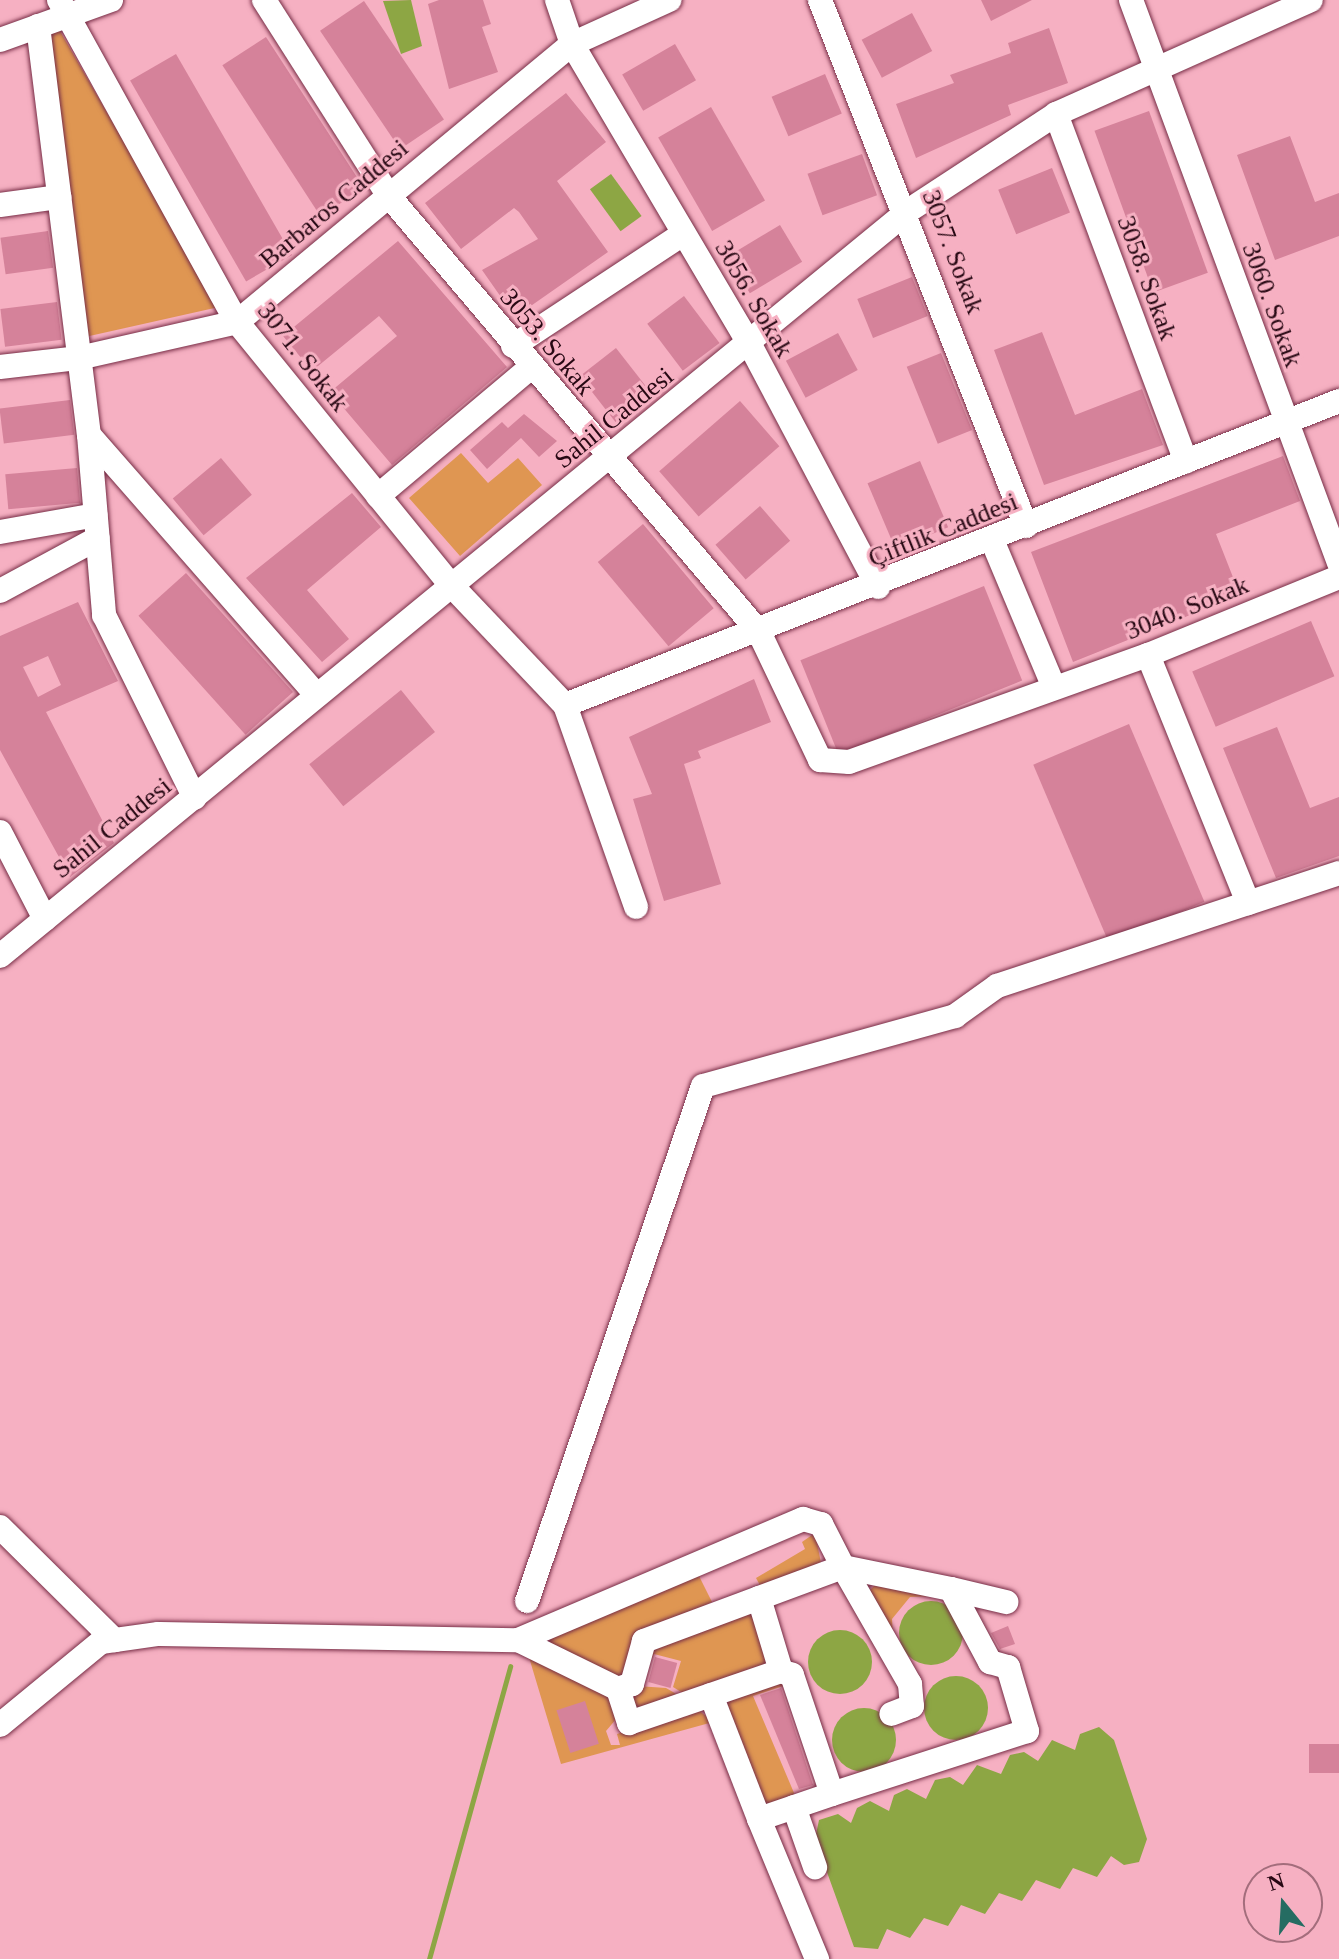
<!DOCTYPE html>
<meta charset="utf-8">
<style>
body{margin:0}
#map{position:relative;width:1339px;height:1959px;overflow:hidden;background:#f6b0c2;font-family:"Times New Roman",serif}
div>[style]{position:absolute}
.green>*{inset:0;background:#df9652}
.water>*{inset:0;background:#8da644;transform-origin:0 0}
.round{border-radius:50%}
.stream>*{height:5px;margin:-2.5px;padding:0 2.5px;transform-origin:2.5px;border-radius:2.5px;background:#8da644}
.building>*{inset:0;background:#d5829a;transform-origin:0 0}
.roads{filter:drop-shadow(0 0 2px #772d46) drop-shadow(0 0 2px #772d46)}
.minor>*{height:24px;margin:-12px;padding:0 12px;transform-origin:12px;border-radius:12px;background:#fff}
span{translate:-50% -50%;white-space:nowrap;text-align:center;line-height:1.15;-webkit-text-stroke:6px #f6b0c2;paint-order:stroke}
.street-label{font-size:26px;color:#270813}
.north{position:absolute;left:1243px;top:1863px;width:80px;height:80px;box-sizing:border-box;background:#f6b0c2;border:2px solid #a36d7c;border-radius:50%;rotate:342deg;font-size:22px;font-weight:700;line-height:32px;text-align:center;color:#270813}
.north::after{content:'';display:block;margin:auto;width:28px;height:36px;background:#256c62;clip-path:polygon(50% 0,100% 100%,50% 72%,0 100%)}
</style>
<div id="map">
<div class="green">
<div style="clip-path:polygon(50px 31px,60px 31px,219px 307px,85px 337px)"></div>
<div style="clip-path:polygon(461px 453px,488px 483px,518px 458px,542px 485px,460px 556px,409px 498px)"></div>
<div style="clip-path:polygon(815px 1533px,821px 1563px,762px 1589px,756px 1578px,805px 1549px,802px 1542px)"></div>
<div style="clip-path:polygon(699px 1576px,712px 1602px,641px 1635px,624px 1683px,550px 1647px,550px 1633px)"></div>
<div style="clip-path:polygon(876px 1584px,936px 1596px,910px 1597px,892px 1619px,893px 1636px,869px 1591px)"></div>
<div style="clip-path:polygon(752px 1608px,771px 1662px,691px 1698px,673px 1687px,681px 1661px,654px 1654px,643px 1676px,646px 1646px)"></div>
<div style="clip-path:polygon(528px 1654px,607px 1688px,617px 1718px,606px 1731px,611px 1745px,620px 1745px,617px 1734px,696px 1708px,713px 1722px,561px 1764px)"></div>
<div style="clip-path:polygon(782px 1681px,786px 1685px,753px 1696px,797px 1800px,763px 1804px,726px 1708px,730px 1699px)"></div>
<div style="clip-path:polygon(637px 1686px,666px 1688px,685px 1699px,640px 1714px,626px 1698px)"></div>
</div>
<div class="water">
<div style="clip-path:polygon(411px 0,422px 46px,401px 54px,383px 1px)"></div>
<div style="left:611px;top:174px;width:52px;height:26px;rotate:54deg"></div>
<div class="round" style="left:899px;top:1601px;width:64px;height:64px"></div>
<div class="round" style="left:808px;top:1630px;width:64px;height:64px"></div>
<div class="round" style="left:924px;top:1676px;width:64px;height:64px"></div>
<div class="round" style="left:832px;top:1708px;width:64px;height:64px"></div>
<div style="clip-path:polygon(1099px 1727px,1114px 1740px,1147px 1839px,1139px 1862px,1124px 1865px,1111px 1856px,1097px 1877px,1073px 1868px,1060px 1889px,1036px 1880px,1022px 1901px,999px 1893px,985px 1914px,961px 1905px,948px 1926px,924px 1918px,910px 1938px,887px 1929px,878px 1949px,854px 1947px,815px 1839px,819px 1820px,838px 1814px,851px 1823px,857px 1808px,870px 1801px,889px 1811px,894px 1795px,907px 1789px,926px 1799px,935px 1780px,950px 1777px,963px 1785px,977px 1765px,1001px 1774px,1010px 1755px,1024px 1752px,1038px 1761px,1052px 1740px,1075px 1750px,1080px 1734px)"></div>
</div>
<div class="stream">
<div style="left:429px;top:1959px;width:304px;rotate:-74.5deg"></div>
</div>
<div class="building">
<div style="clip-path:polygon(439px 0,483px 0,491px 24px,482px 27px,498px 72px,449px 89px,428px 4px)"></div>
<div style="clip-path:polygon(981px 0,1032px 0,991px 21px)"></div>
<div style="left:364px;top:1px;width:143px;height:53px;rotate:56deg"></div>
<div style="left:912px;top:13px;width:43px;height:57px;rotate:62deg"></div>
<div style="clip-path:polygon(1049px 28px,1068px 83px,1008px 105px,1011px 115px,916px 158px,896px 104px,954px 83px,950px 75px,1011px 53px,1008px 43px)"></div>
<div style="left:266px;top:37px;width:180px;height:52px;rotate:57deg"></div>
<div style="left:675px;top:44px;width:42px;height:61px;rotate:60deg"></div>
<div style="left:176px;top:54px;width:232px;height:53px;rotate:60deg"></div>
<div style="left:825px;top:74px;width:43px;height:58px;rotate:67deg"></div>
<div style="clip-path:polygon(566px 93px,606px 142px,557px 181px,608px 252px,515px 317px,482px 270px,538px 239px,519px 212px,514px 208px,461px 249px,425px 203px)"></div>
<div style="left:711px;top:107px;width:108px;height:61px;rotate:60deg"></div>
<div style="left:1149px;top:111px;width:172px;height:58px;rotate:70deg"></div>
<div style="clip-path:polygon(1290px 136px,1315px 202px,1339px 193px,1339px 236px,1275px 260px,1237px 155px)"></div>
<div style="left:862px;top:154px;width:44px;height:58px;rotate:70deg"></div>
<div style="left:1052px;top:168px;width:48px;height:58px;rotate:68deg"></div>
<div style="left:780px;top:225px;width:43px;height:61px;rotate:59deg"></div>
<div style="left:48px;top:231px;width:37px;height:48px;rotate:82deg"></div>
<div style="clip-path:polygon(398px 241px,507px 367px,392px 465px,330px 392px,397px 336px,379px 316px,312px 371px,283px 336px)"></div>
<div style="left:912px;top:277px;width:42px;height:59px;rotate:68deg"></div>
<div style="left:684px;top:296px;width:59px;height:46px;rotate:53deg"></div>
<div style="left:57px;top:302px;width:38px;height:57px;rotate:83deg"></div>
<div style="clip-path:polygon(1042px 332px,1075px 415px,1142px 389px,1163px 445px,1044px 485px,994px 350px)"></div>
<div style="left:838px;top:333px;width:42px;height:59px;rotate:62deg"></div>
<div style="left:616px;top:348px;width:58px;height:46px;rotate:52deg"></div>
<div style="left:941px;top:353px;width:83px;height:37px;rotate:68deg"></div>
<div style="left:70px;top:400px;width:35px;height:71px;rotate:83deg"></div>
<div style="left:740px;top:401px;width:60px;height:107px;rotate:49deg"></div>
<div style="clip-path:polygon(524px 414px,557px 441px,539px 457px,521px 438px,487px 469px,470px 450px,502px 422px,508px 428px)"></div>
<div style="clip-path:polygon(1283px 456px,1300px 501px,1216px 534px,1240px 595px,1073px 662px,1031px 552px)"></div>
<div style="left:221px;top:458px;width:48px;height:63px;rotate:50deg"></div>
<div style="left:920px;top:461px;width:72px;height:57px;rotate:67deg"></div>
<div style="left:77px;top:468px;width:35px;height:72px;rotate:85deg"></div>
<div style="clip-path:polygon(352px 493px,381px 527px,307px 590px,349px 639px,322px 662px,246px 578px)"></div>
<div style="left:760px;top:506px;width:46px;height:59px;rotate:49deg"></div>
<div style="left:643px;top:524px;width:110px;height:59px;rotate:50deg"></div>
<div style="left:186px;top:573px;width:160px;height:64px;rotate:48deg"></div>
<div style="left:984px;top:586px;width:102px;height:198px;rotate:68deg"></div>
<div style="clip-path:polygon(evenodd,78px 602px,118px 681px,46px 712px,114px 843px,70px 877px,0 750px,0 636px,78px 602px,48px 656px,61px 685px,38px 697px,23px 667px,48px 656px)"></div>
<div style="left:1311px;top:621px;width:60px;height:129px;rotate:67deg"></div>
<div style="clip-path:polygon(754px 679px,771px 722px,698px 751px,701px 758px,684px 764px,721px 884px,664px 901px,633px 799px,652px 794px,629px 737px)"></div>
<div style="left:401px;top:690px;width:54px;height:118px;rotate:51deg"></div>
<div style="left:1129px;top:724px;width:193px;height:104px;rotate:67deg"></div>
<div style="clip-path:polygon(1277px 727px,1310px 808px,1339px 797px,1339px 856px,1276px 878px,1223px 748px)"></div>
<div style="clip-path:polygon(1008px 1626px,1015px 1644px,1000px 1649px,991px 1633px)"></div>
<div style="left:655px;top:1657px;width:23px;height:26px;rotate:15deg"></div>
<div style="clip-path:polygon(781px 1688px,813px 1785px,799px 1789px,760px 1695px)"></div>
<div style="left:585px;top:1701px;width:45px;height:30px;rotate:72deg"></div>
<div style="left:1339px;top:1744px;width:29px;height:30px;rotate:90deg"></div>
</div>
<div class="roads">
<div class="minor">
<div style="left:59px;top:0;width:368px;rotate:61.1deg"></div>
<div style="left:237px;top:322px;width:339px;rotate:50.9deg"></div>
<div style="left:451px;top:585px;width:166px;rotate:46.5deg"></div>
<div style="left:565px;top:705px;width:214px;rotate:70.6deg"></div>
<div style="left:264px;top:0;width:231px;rotate:57.5deg"></div>
<div style="left:388px;top:195px;width:573px;rotate:49.67deg"></div>
<div style="left:759px;top:632px;width:142px;rotate:64.5deg"></div>
<div style="left:820px;top:760px;width:29px;rotate:4deg"></div>
<div style="left:849px;top:762px;width:318px;rotate:-19.7deg"></div>
<div style="left:1148px;top:655px;width:206px;rotate:-22.2deg"></div>
<div style="left:557px;top:0;width:46px;rotate:71.2deg"></div>
<div style="left:572px;top:44px;width:347px;rotate:59.4deg"></div>
<div style="left:749px;top:343px;width:276px;rotate:62.1deg"></div>
<div style="left:820px;top:0;width:565px;rotate:68.61deg"></div>
<div style="left:1131px;top:0;width:600px;rotate:69.72deg"></div>
<div style="left:38px;top:26px;width:412px;rotate:82.9deg"></div>
<div style="left:89px;top:435px;width:181px;rotate:85.2deg"></div>
<div style="left:104px;top:615px;width:204px;rotate:63.6deg"></div>
<div style="left:0;top:40px;width:118px;rotate:-19.8deg"></div>
<div style="left:1056px;top:114px;width:371px;rotate:69.5deg"></div>
<div style="left:0;top:205px;width:60px;rotate:-7.7deg"></div>
<div style="left:513px;top:346px;width:204px;rotate:-33.4deg"></div>
<div style="left:0;top:367px;width:80px;rotate:-6.5deg"></div>
<div style="left:79px;top:358px;width:162px;rotate:-12.8deg"></div>
<div style="left:237px;top:322px;width:435px;rotate:-39.7deg"></div>
<div style="left:572px;top:44px;width:107px;rotate:-24.4deg"></div>
<div style="left:89px;top:435px;width:344px;rotate:48.8deg"></div>
<div style="left:378px;top:496px;width:200px;rotate:-40.1deg"></div>
<div style="left:0;top:532px;width:97px;rotate:-10deg"></div>
<div style="left:992px;top:540px;width:157px;rotate:67.2deg"></div>
<div style="left:0;top:591px;width:111px;rotate:-28.4deg"></div>
<div style="left:1148px;top:655px;width:267px;rotate:68deg"></div>
<div style="left:1248px;top:903px;width:96px;rotate:-18.2deg"></div>
<div style="left:565px;top:705px;width:832px;rotate:-21.44deg"></div>
<div style="left:0;top:832px;width:98px;rotate:62.7deg"></div>
<div style="left:0;top:956px;width:1175px;rotate:-39.37deg"></div>
<div style="left:908px;top:211px;width:177px;rotate:-33.2deg"></div>
<div style="left:1056px;top:114px;width:279px;rotate:-24.1deg"></div>
<div style="left:0;top:1527px;width:161px;rotate:44.7deg"></div>
<div style="left:951px;top:1589px;width:57px;rotate:13.3deg"></div>
<div style="left:759px;top:1598px;width:90px;rotate:-20.3deg"></div>
<div style="left:843px;top:1567px;width:135px;rotate:60.2deg"></div>
<div style="left:910px;top:1684px;width:22px;rotate:85deg"></div>
<div style="left:912px;top:1706px;width:22px;rotate:159deg"></div>
<div style="left:527px;top:1601px;width:544px;rotate:-71.13deg"></div>
<div style="left:703px;top:1086px;width:262px;rotate:-15.5deg"></div>
<div style="left:955px;top:1016px;width:52px;rotate:-35.5deg"></div>
<div style="left:997px;top:986px;width:264px;rotate:-18.3deg"></div>
<div style="left:518px;top:1640px;width:310px;rotate:-23deg"></div>
<div style="left:803px;top:1519px;width:19px;rotate:16deg"></div>
<div style="left:821px;top:1524px;width:48px;rotate:62.9deg"></div>
<div style="left:843px;top:1567px;width:110px;rotate:11.5deg"></div>
<div style="left:951px;top:1589px;width:83px;rotate:61.9deg"></div>
<div style="left:990px;top:1662px;width:19px;rotate:16deg"></div>
<div style="left:1008px;top:1667px;width:67px;rotate:73.5deg"></div>
<div style="left:1027px;top:1731px;width:205px;rotate:162.1deg"></div>
<div style="left:832px;top:1794px;width:126px;rotate:-108.6deg"></div>
<div style="left:792px;top:1675px;width:12px;rotate:-160deg"></div>
<div style="left:711px;top:1695px;width:133px;rotate:68.8deg"></div>
<div style="left:759px;top:1819px;width:77px;rotate:-18.9deg"></div>
<div style="left:0;top:1725px;width:131px;rotate:-39.4deg"></div>
<div style="left:101px;top:1642px;width:58px;rotate:-8deg"></div>
<div style="left:158px;top:1634px;width:360px;rotate:1deg"></div>
<div style="left:518px;top:1640px;width:111px;rotate:26.1deg"></div>
<div style="left:618px;top:1689px;width:36px;rotate:72deg"></div>
<div style="left:629px;top:1723px;width:161px;rotate:-18.9deg"></div>
<div style="left:781px;top:1671px;width:76px;rotate:-106.8deg"></div>
<div style="left:759px;top:1598px;width:123px;rotate:159.5deg"></div>
<div style="left:644px;top:1641px;width:45px;rotate:105.6deg"></div>
<div style="left:632px;top:1684px;width:15px;rotate:160deg"></div>
<div style="left:794px;top:1807px;width:64px;rotate:70.7deg"></div>
<div style="left:759px;top:1819px;width:152px;rotate:67.5deg"></div>
</div>
</div>
<div class="street-label">
<span style="left:334px;top:204px;rotate:-40deg">Barbaros Caddesi</span>
<span style="left:953px;top:252px;rotate:69deg">3057. Sokak</span>
<span style="left:1147px;top:278px;rotate:70deg">3058. Sokak</span>
<span style="left:754px;top:299px;rotate:60deg">3056. Sokak</span>
<span style="left:1272px;top:305px;rotate:70deg">3060. Sokak</span>
<span style="left:547px;top:342px;rotate:50deg">3053. Sokak</span>
<span style="left:303px;top:357px;rotate:52deg">3071. Sokak</span>
<span style="left:614px;top:418px;rotate:-39deg">Sahil Caddesi</span>
<span style="left:943px;top:530px;rotate:-22deg">Çiftlik Caddesi</span>
<span style="left:1187px;top:608px;rotate:-22deg">3040. Sokak</span>
<span style="left:112px;top:828px;rotate:-39deg">Sahil Caddesi</span>
</div>
<div class="north">N</div>
</div>
